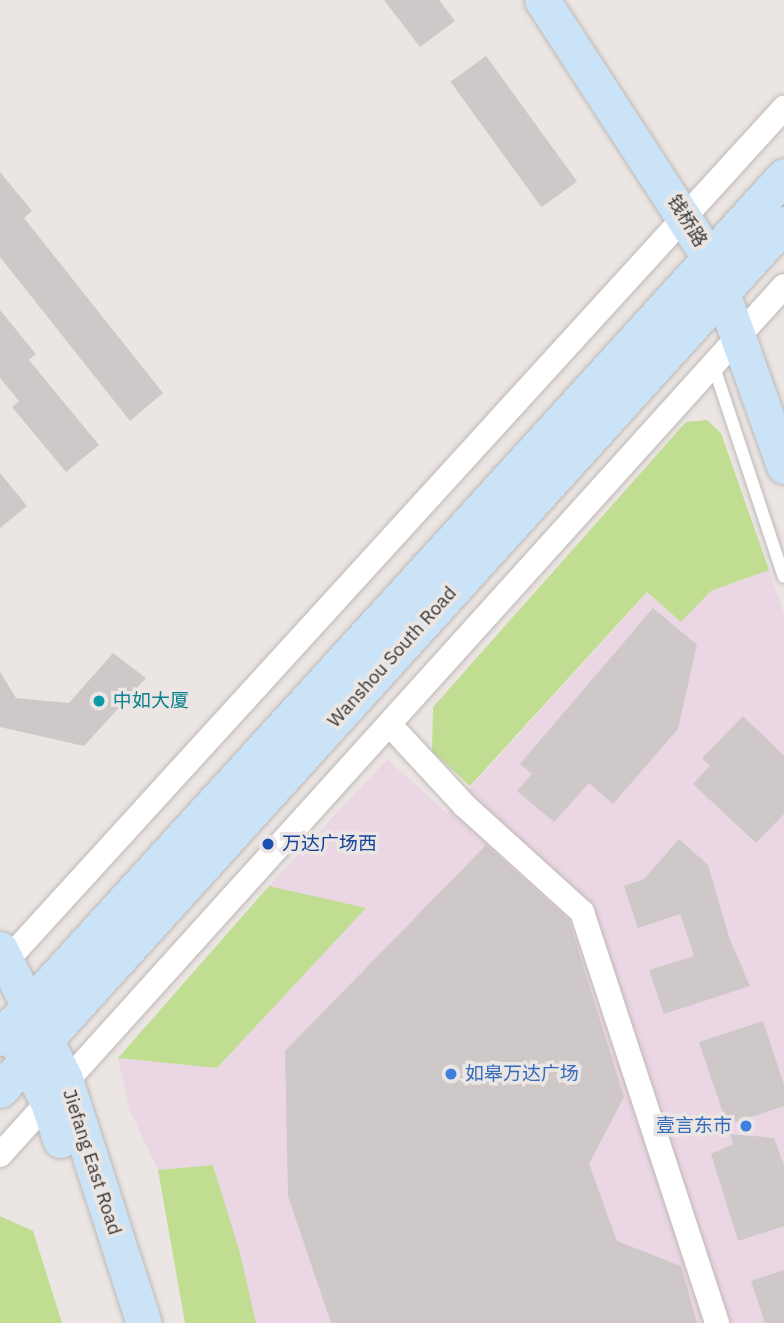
<!DOCTYPE html>
<meta charset="utf-8">
<style>
body{margin:0}
#map{position:relative;width:784px;height:1323px;overflow:hidden;background:#ebe6e3;font-family:"IBM Plex Sans","Noto Sans SC",sans-serif}
div>[style]{position:absolute}
.commercial>*{inset:0;background:#ebd6e4}
.green>*{inset:0;background:#c1dd92}
.building>*{inset:0;background:#cfc8c8;transform-origin:0 0}
.roads{filter:drop-shadow(0 0 2px #beb8b5) drop-shadow(0 0 2px #beb8b5)}
.lane>*{height:12px;margin:-6px;padding:0 6px;transform-origin:6px;border-radius:6px;background:#fff}
.street>*{height:24px;margin:-12px;padding:0 12px;transform-origin:12px;border-radius:12px;background:#fff}
.secondary>*{height:35px;margin:-17.5px;padding:0 17.5px;transform-origin:17.5px;border-radius:17.5px;background:#cbe3f7}
.dots>*{width:19px;height:19px;translate:-50% -50%;box-sizing:border-box;border:4px solid #ebe6e3;border-radius:50%}
span{translate:-50% -50%;white-space:nowrap;text-align:center;line-height:1.15;-webkit-text-stroke:7px #ebe6e3;paint-order:stroke}
.street-label{font-size:19px;color:#3a3837}
.culture-label{font-size:19px;color:#0d838f}
.left{translate:0 -50%;text-align:left}
.transit-label{font-size:19px;color:#164399}
.shop-label{font-size:19px;color:#366cbe}
.right{translate:-100% -50%;text-align:right}
</style>
<div id="map">
<div class="commercial">
<div style="clip-path:polygon(769px 570px,784px 613px,784px 1323px,256px 1323px,214px 1165px,158px 1170px,130px 1111px,118px 1058px,217px 1068px,365px 909px,269px 886px,387px 759px,447px 813px,648px 592px,681px 622px,711px 591px)"></div>
</div>
<div class="green">
<div style="clip-path:polygon(707px 420px,721px 433px,769px 570px,711px 591px,681px 622px,647px 592px,470px 786px,432px 751px,433px 707px,686px 422px)"></div>
<div style="clip-path:polygon(269px 886px,366px 908px,217px 1068px,118px 1058px)"></div>
<div style="clip-path:polygon(213px 1165px,240px 1253px,256px 1323px,185px 1323px,158px 1170px)"></div>
<div style="clip-path:polygon(0 1216px,33px 1231px,62px 1323px,0 1323px)"></div>
</div>
<div class="building">
<div style="clip-path:polygon(384px 0,439px 0,455px 21px,420px 47px)"></div>
<div style="left:486px;top:56px;width:155px;height:44px;rotate:54deg"></div>
<div style="clip-path:polygon(0 172px,32px 211px,24px 218px,163px 393px,130px 421px,0 257px)"></div>
<div style="clip-path:polygon(0 310px,36px 354px,29px 360px,99px 445px,66px 472px,12px 407px,19px 401px,0 378px)"></div>
<div style="clip-path:polygon(0 473px,27px 506px,0 528px)"></div>
<div style="clip-path:polygon(653px 608px,697px 645px,678px 729px,613px 804px,589px 783px,554px 822px,517px 791px,532px 774px,520px 764px)"></div>
<div style="clip-path:polygon(113px 653px,146px 678px,84px 746px,0 727px,0 672px,16px 698px,69px 703px)"></div>
<div style="clip-path:polygon(743px 716px,784px 756px,784px 814px,756px 843px,693px 784px,710px 766px,702px 758px)"></div>
<div style="clip-path:polygon(679px 839px,708px 865px,729px 937px,750px 986px,664px 1014px,649px 970px,694px 956px,680px 914px,638px 928px,624px 886px,644px 879px)"></div>
<div style="clip-path:polygon(486px 845px,569px 920px,624px 1097px,589px 1164px,617px 1241px,681px 1266px,697px 1323px,331px 1323px,288px 1196px,285px 1051px)"></div>
<div style="clip-path:polygon(763px 1021px,784px 1085px,784px 1106px,727px 1125px,699px 1042px)"></div>
<div style="clip-path:polygon(730px 1134px,774px 1138px,784px 1165px,784px 1226px,738px 1241px,711px 1154px,733px 1144px)"></div>
<div style="clip-path:polygon(784px 1270px,784px 1323px,765px 1323px,751px 1281px)"></div>
</div>
<div class="roads">
<div class="lane">
<div style="left:714px;top:367px;width:221px;rotate:71.6deg"></div>
</div>
<div class="street">
<div style="left:390px;top:725px;width:110px;rotate:47.2deg"></div>
<div style="left:465px;top:806px;width:158px;rotate:42.2deg"></div>
<div style="left:582px;top:912px;width:433px;rotate:71.8deg"></div>
<div style="left:0;top:968px;width:1164px;rotate:-47.65deg"></div>
<div style="left:0;top:1155px;width:1170px;rotate:-47.94deg"></div>
</div>
<div class="secondary">
<div style="left:542px;top:0;width:309px;rotate:57deg"></div>
<div style="left:710px;top:259px;width:220px;rotate:70.3deg"></div>
<div style="left:0;top:949px;width:145px;rotate:63.4deg"></div>
<div style="left:65px;top:1079px;width:256px;rotate:72.1deg"></div>
<div style="left:0;top:1038px;width:1165px;rotate:-47.71deg"></div>
<div style="left:16px;top:1041px;width:69px;rotate:62.3deg"></div>
<div style="left:48px;top:1102px;width:40px;rotate:72deg"></div>
<div style="left:0;top:1090px;width:1168px;rotate:-47.85deg"></div>
</div>
</div>
<div class="dots">
<div style="left:99px;top:701px;background:#0f9aa8"></div>
<div style="left:268px;top:844px;background:#1a4fb4"></div>
<div style="left:451px;top:1074px;background:#3f7fe0"></div>
<div style="left:746px;top:1126px;background:#3f7fe0"></div>
</div>
<div class="street-label">
<span style="left:687px;top:221px;rotate:58deg">钱桥路</span>
<span style="left:392px;top:657px;rotate:-48deg">Wanshou South Road</span>
<span style="left:92px;top:1162px;rotate:72deg">Jiefang East Road</span>
</div>
<div class="culture-label">
<span class="left" style="left:113px;top:701px">中如大厦</span>
</div>
<div class="transit-label">
<span class="left" style="left:282px;top:844px">万达广场西</span>
</div>
<div class="shop-label">
<span class="left" style="left:465px;top:1074px">如皋万达广场</span>
<span class="right" style="left:732px;top:1126px">壹言东市</span>
</div>
</div>
